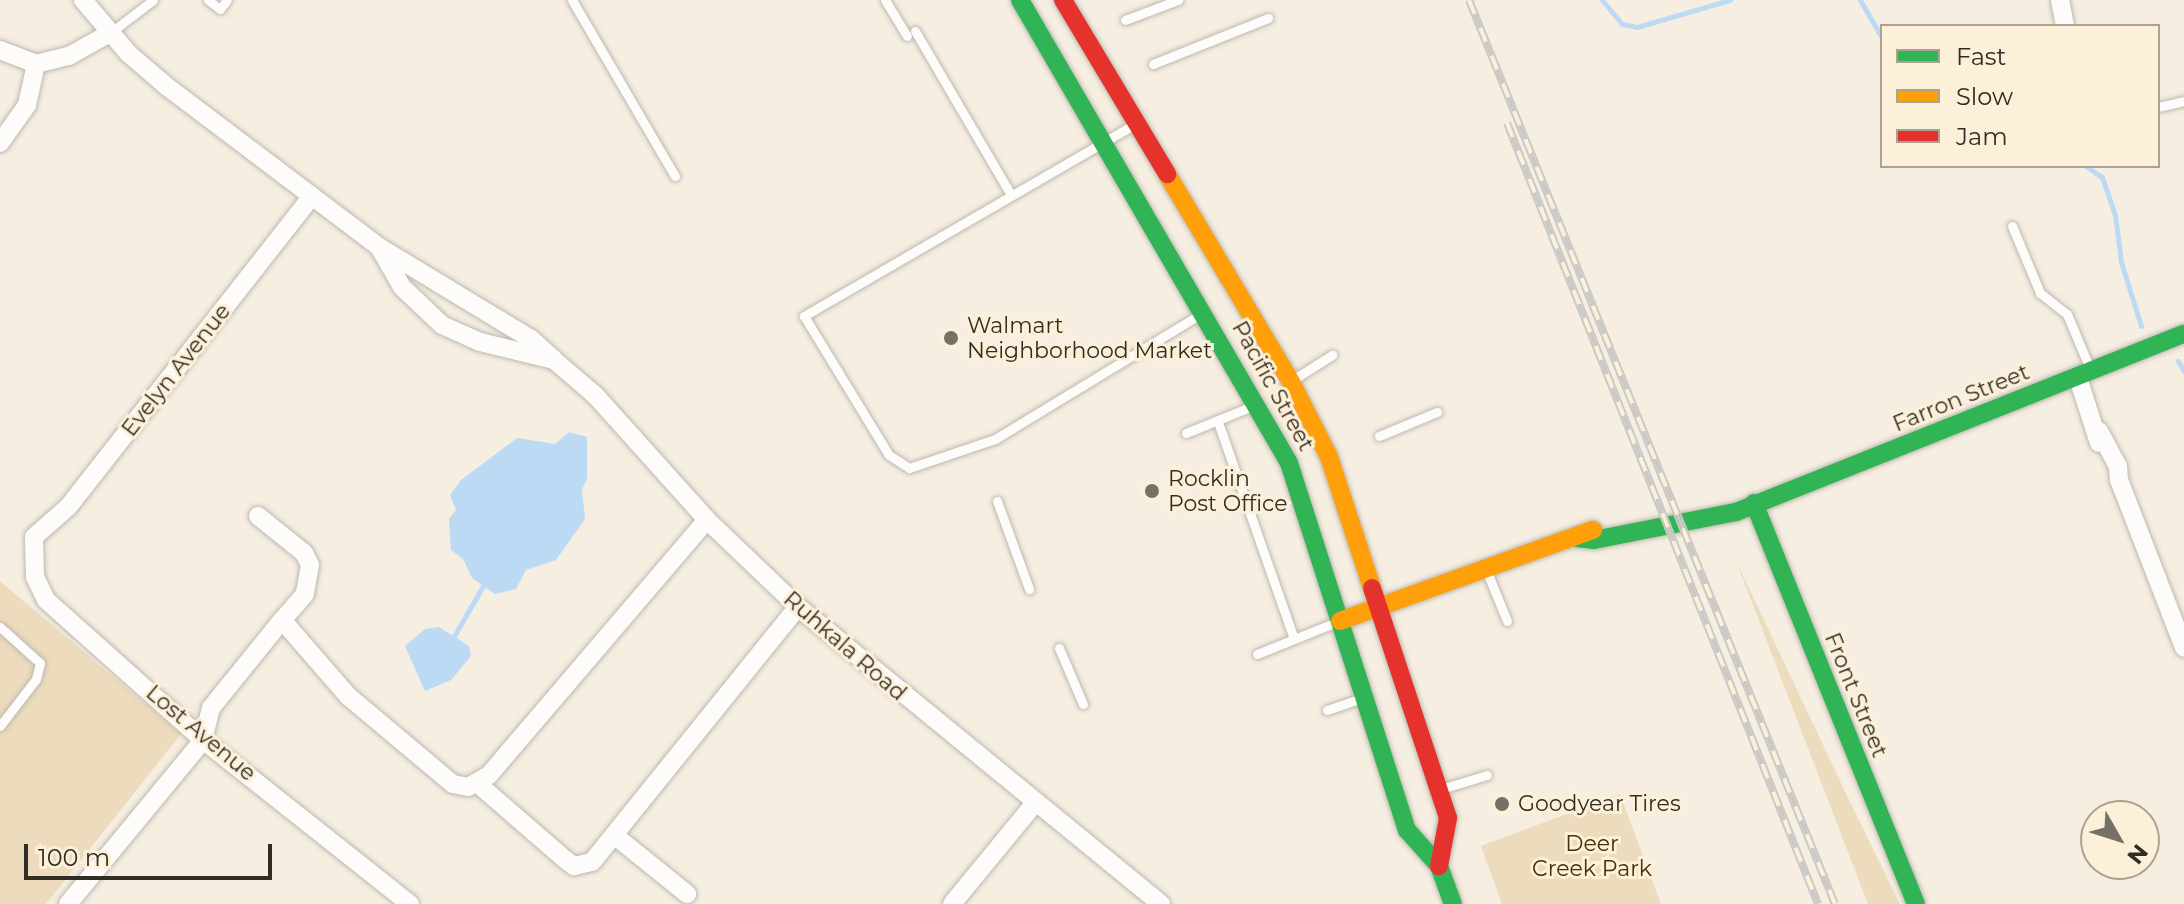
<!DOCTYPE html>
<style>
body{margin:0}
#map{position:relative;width:2184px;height:904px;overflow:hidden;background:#f5eee1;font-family:Montserrat,sans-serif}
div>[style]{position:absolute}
.green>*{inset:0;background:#ecdbbd}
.water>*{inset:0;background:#bcdaf4}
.stream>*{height:5px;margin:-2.5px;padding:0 2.5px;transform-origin:2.5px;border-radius:2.5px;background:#bcdaf4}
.roads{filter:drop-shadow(0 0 2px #bdb8ae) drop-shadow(0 0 2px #bdb8ae)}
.lane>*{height:9px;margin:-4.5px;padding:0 4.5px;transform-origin:4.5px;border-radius:4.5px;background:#fefcfa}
.street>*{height:18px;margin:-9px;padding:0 9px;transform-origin:9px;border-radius:9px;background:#fefcfa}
.fast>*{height:18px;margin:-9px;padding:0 9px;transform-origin:9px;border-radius:9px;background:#30b455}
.slow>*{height:18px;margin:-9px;padding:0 9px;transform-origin:9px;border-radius:9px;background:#ff9f0a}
.jam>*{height:18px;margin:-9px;padding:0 9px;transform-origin:9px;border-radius:9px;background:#e5322d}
.rail>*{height:8px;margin-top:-4px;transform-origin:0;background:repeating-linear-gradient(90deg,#fdf0d9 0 15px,#cbc9c6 0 30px);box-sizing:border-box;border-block:2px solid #cbc9c6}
.dots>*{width:22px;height:22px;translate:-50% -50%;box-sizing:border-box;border:4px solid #fdf0d9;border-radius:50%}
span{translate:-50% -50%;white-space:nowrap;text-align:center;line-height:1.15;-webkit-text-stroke:6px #fdf0d9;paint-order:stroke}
.poi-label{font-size:22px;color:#322d24}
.left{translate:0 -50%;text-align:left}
.street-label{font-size:22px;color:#322d24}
.park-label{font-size:22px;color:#453104}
.legend{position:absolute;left:1880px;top:24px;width:280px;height:144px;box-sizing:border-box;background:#fdf0d9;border:2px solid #aca291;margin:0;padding:10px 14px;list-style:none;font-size:24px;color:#322d24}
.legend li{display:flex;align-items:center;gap:16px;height:40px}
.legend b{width:40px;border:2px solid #aca291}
.north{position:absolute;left:2080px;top:800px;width:80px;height:80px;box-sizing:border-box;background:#fdf0d9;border:2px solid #aca291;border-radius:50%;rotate:129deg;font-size:22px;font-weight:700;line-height:32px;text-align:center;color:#322d24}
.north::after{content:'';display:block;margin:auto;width:28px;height:36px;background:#767166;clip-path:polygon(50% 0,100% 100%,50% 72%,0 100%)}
.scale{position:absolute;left:24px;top:844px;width:248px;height:36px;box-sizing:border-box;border:4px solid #322d24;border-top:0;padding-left:10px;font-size:24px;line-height:28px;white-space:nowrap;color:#322d24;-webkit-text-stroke:6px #fdf0d9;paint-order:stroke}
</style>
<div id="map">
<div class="green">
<div style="clip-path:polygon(1736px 561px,1849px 800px,1900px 904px,1868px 904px)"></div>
<div style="clip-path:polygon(0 581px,181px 734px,46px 904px,0 904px)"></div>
<div style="clip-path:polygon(1620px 794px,1661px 904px,1502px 904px,1481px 846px)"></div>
</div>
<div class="water">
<div style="clip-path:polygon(569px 432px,587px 437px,587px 479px,582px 489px,585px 519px,556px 560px,526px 570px,516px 589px,495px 594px,472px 578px,463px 559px,451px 550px,449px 519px,456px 510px,450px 495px,461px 480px,517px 438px,555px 444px)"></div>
<div style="clip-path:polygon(439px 627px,469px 646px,471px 656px,451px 680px,425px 691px,405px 646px,425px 629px)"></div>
</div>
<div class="stream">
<div style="left:1602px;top:0;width:31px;rotate:50deg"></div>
<div style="left:1622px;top:24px;width:15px;rotate:11deg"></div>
<div style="left:1637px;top:27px;width:97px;rotate:-16.2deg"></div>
<div style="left:1860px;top:0;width:44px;rotate:59.9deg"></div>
<div style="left:2086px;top:166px;width:19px;rotate:35deg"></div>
<div style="left:2102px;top:177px;width:40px;rotate:71.1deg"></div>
<div style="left:2115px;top:215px;width:47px;rotate:82.7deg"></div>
<div style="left:2121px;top:262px;width:67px;rotate:72.6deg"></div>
<div style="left:2178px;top:361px;width:12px;rotate:59deg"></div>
<div style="left:454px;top:636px;width:58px;rotate:-59.9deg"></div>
</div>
<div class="roads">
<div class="lane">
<div style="left:208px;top:0;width:15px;rotate:37deg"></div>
<div style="left:220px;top:9px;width:11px;rotate:-52deg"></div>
<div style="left:572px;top:0;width:204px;rotate:59.7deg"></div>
<div style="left:885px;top:0;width:42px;rotate:58.6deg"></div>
<div style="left:1125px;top:20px;width:57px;rotate:-20.7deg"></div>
<div style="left:915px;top:31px;width:188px;rotate:59.6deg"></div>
<div style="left:110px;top:33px;width:54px;rotate:-37.5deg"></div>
<div style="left:1153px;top:64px;width:124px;rotate:-21.8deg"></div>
<div style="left:2158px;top:107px;width:27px;rotate:-13deg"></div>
<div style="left:1135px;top:124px;width:383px;rotate:149.9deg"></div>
<div style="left:804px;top:316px;width:163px;rotate:58.6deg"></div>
<div style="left:889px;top:455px;width:24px;rotate:33deg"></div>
<div style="left:909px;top:468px;width:91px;rotate:-18.6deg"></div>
<div style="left:995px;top:439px;width:239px;rotate:-31.3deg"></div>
<div style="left:2012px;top:226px;width:73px;rotate:67.3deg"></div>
<div style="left:2040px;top:293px;width:34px;rotate:38deg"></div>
<div style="left:2067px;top:314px;width:60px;rotate:67.3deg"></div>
<div style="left:1291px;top:381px;width:49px;rotate:-32.4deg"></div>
<div style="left:1218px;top:422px;width:230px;rotate:70.7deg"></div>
<div style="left:1186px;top:433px;width:74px;rotate:-22.1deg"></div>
<div style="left:1379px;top:436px;width:63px;rotate:-22.5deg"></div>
<div style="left:997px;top:501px;width:94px;rotate:70deg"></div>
<div style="left:1487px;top:572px;width:53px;rotate:67.8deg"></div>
<div style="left:0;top:627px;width:54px;rotate:42deg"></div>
<div style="left:40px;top:663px;width:16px;rotate:104deg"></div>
<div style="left:36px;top:679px;width:59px;rotate:127.5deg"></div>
<div style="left:1059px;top:648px;width:61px;rotate:66.8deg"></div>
<div style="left:1257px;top:654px;width:88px;rotate:-21.9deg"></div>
<div style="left:1327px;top:710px;width:37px;rotate:-19deg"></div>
<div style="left:1441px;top:789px;width:48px;rotate:-16.9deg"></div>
</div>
<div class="street">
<div style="left:83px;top:0;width:71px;rotate:49.6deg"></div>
<div style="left:129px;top:54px;width:48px;rotate:40.7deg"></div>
<div style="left:165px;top:85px;width:268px;rotate:37.1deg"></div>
<div style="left:379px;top:247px;width:178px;rotate:31.2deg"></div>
<div style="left:531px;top:339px;width:31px;rotate:42deg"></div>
<div style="left:554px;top:360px;width:76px;rotate:-166.3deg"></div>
<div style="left:480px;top:342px;width:42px;rotate:-155.9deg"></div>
<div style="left:442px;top:325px;width:55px;rotate:-136.5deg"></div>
<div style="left:402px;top:287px;width:46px;rotate:-119.9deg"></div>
<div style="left:2060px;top:0;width:26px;rotate:79deg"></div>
<div style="left:0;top:50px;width:39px;rotate:21deg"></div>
<div style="left:36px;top:64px;width:34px;rotate:-14deg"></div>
<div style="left:69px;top:56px;width:47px;rotate:-29.3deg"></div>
<div style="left:0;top:143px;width:47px;rotate:-54.6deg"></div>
<div style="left:27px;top:105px;width:42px;rotate:-77.6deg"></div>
<div style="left:312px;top:196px;width:395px;rotate:128.1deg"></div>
<div style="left:68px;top:507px;width:45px;rotate:138.6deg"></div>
<div style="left:34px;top:537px;width:40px;rotate:88.6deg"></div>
<div style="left:35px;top:577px;width:25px;rotate:64deg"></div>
<div style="left:46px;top:600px;width:210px;rotate:41.7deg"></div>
<div style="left:203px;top:740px;width:264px;rotate:38.4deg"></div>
<div style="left:554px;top:360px;width:54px;rotate:40.5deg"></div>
<div style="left:595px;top:395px;width:168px;rotate:48.1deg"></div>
<div style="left:707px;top:520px;width:126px;rotate:43.7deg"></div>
<div style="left:798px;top:607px;width:469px;rotate:39.3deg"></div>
<div style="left:2078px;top:378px;width:68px;rotate:72.1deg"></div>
<div style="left:2099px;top:431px;width:40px;rotate:62deg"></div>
<div style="left:2118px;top:466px;width:14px;rotate:86deg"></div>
<div style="left:2119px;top:480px;width:180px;rotate:68.8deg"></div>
<div style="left:258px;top:516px;width:59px;rotate:38.8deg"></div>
<div style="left:304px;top:553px;width:13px;rotate:63deg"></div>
<div style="left:310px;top:565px;width:29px;rotate:100deg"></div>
<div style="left:305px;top:594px;width:35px;rotate:131deg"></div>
<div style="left:478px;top:784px;width:118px;rotate:40.9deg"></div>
<div style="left:567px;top:861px;width:9px;rotate:36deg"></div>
<div style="left:574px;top:866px;width:18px;rotate:-13deg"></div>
<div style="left:592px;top:862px;width:328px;rotate:-51.1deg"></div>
<div style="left:614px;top:835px;width:94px;rotate:38.9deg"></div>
<div style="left:68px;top:904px;width:212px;rotate:-50.5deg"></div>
<div style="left:203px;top:740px;width:33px;rotate:-76deg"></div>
<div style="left:211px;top:708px;width:113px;rotate:-51.1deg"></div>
<div style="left:282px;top:620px;width:101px;rotate:49deg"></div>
<div style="left:348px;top:696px;width:137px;rotate:40deg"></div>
<div style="left:453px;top:784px;width:15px;rotate:11deg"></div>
<div style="left:468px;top:787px;width:24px;rotate:-30deg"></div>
<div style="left:489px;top:775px;width:335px;rotate:-49.5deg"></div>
<div style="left:952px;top:904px;width:131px;rotate:-50.6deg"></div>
</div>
<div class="fast">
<div style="left:1020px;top:0;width:535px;rotate:59.84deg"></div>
<div style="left:1289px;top:463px;width:386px;rotate:72.2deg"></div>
<div style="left:1407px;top:830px;width:48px;rotate:48.4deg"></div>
<div style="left:1439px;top:866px;width:40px;rotate:69.8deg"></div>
<div style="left:1754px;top:503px;width:432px;rotate:68deg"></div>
<div style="left:1577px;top:538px;width:17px;rotate:7deg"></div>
<div style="left:1594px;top:540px;width:145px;rotate:-11.2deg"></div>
<div style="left:1736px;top:512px;width:482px;rotate:-21.7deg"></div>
</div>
<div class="slow">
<div style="left:1167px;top:174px;width:242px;rotate:59.2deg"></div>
<div style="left:1291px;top:382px;width:84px;rotate:63.1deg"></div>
<div style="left:1329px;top:457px;width:138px;rotate:71.8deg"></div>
<div style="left:1340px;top:621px;width:269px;rotate:-19.8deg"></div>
</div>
<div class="jam">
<div style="left:1063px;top:0;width:203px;rotate:59.1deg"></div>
<div style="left:1372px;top:588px;width:242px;rotate:71.7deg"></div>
<div style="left:1448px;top:818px;width:49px;rotate:100.6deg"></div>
</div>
</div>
<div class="rail">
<div style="left:1469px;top:0;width:975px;rotate:67.96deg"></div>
<div style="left:1507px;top:123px;width:841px;rotate:68.29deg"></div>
</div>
<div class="dots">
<div style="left:951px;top:338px;background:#767166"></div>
<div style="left:1152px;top:491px;background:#767166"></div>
<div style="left:1502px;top:804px;background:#767166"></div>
</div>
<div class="poi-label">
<span class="left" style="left:967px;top:338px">Walmart<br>Neighborhood Market</span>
<span class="left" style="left:1168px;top:491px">Rocklin<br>Post Office</span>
<span class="left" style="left:1518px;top:804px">Goodyear Tires</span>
</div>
<div class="street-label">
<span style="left:176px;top:370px;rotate:-52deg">Evelyn Avenue</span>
<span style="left:1273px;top:386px;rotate:61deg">Pacific Street</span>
<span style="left:1961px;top:398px;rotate:-22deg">Farron Street</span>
<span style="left:845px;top:646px;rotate:41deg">Ruhkala Road</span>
<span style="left:1856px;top:695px;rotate:68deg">Front Street</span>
<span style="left:201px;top:733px;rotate:40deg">Lost Avenue</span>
</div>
<div class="park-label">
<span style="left:1592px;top:856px">Deer<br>Creek Park</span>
</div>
<ul class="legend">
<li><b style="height:10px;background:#30b455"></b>Fast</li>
<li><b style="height:10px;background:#ff9f0a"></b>Slow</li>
<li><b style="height:10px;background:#e5322d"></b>Jam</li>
</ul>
<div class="north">N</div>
<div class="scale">100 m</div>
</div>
